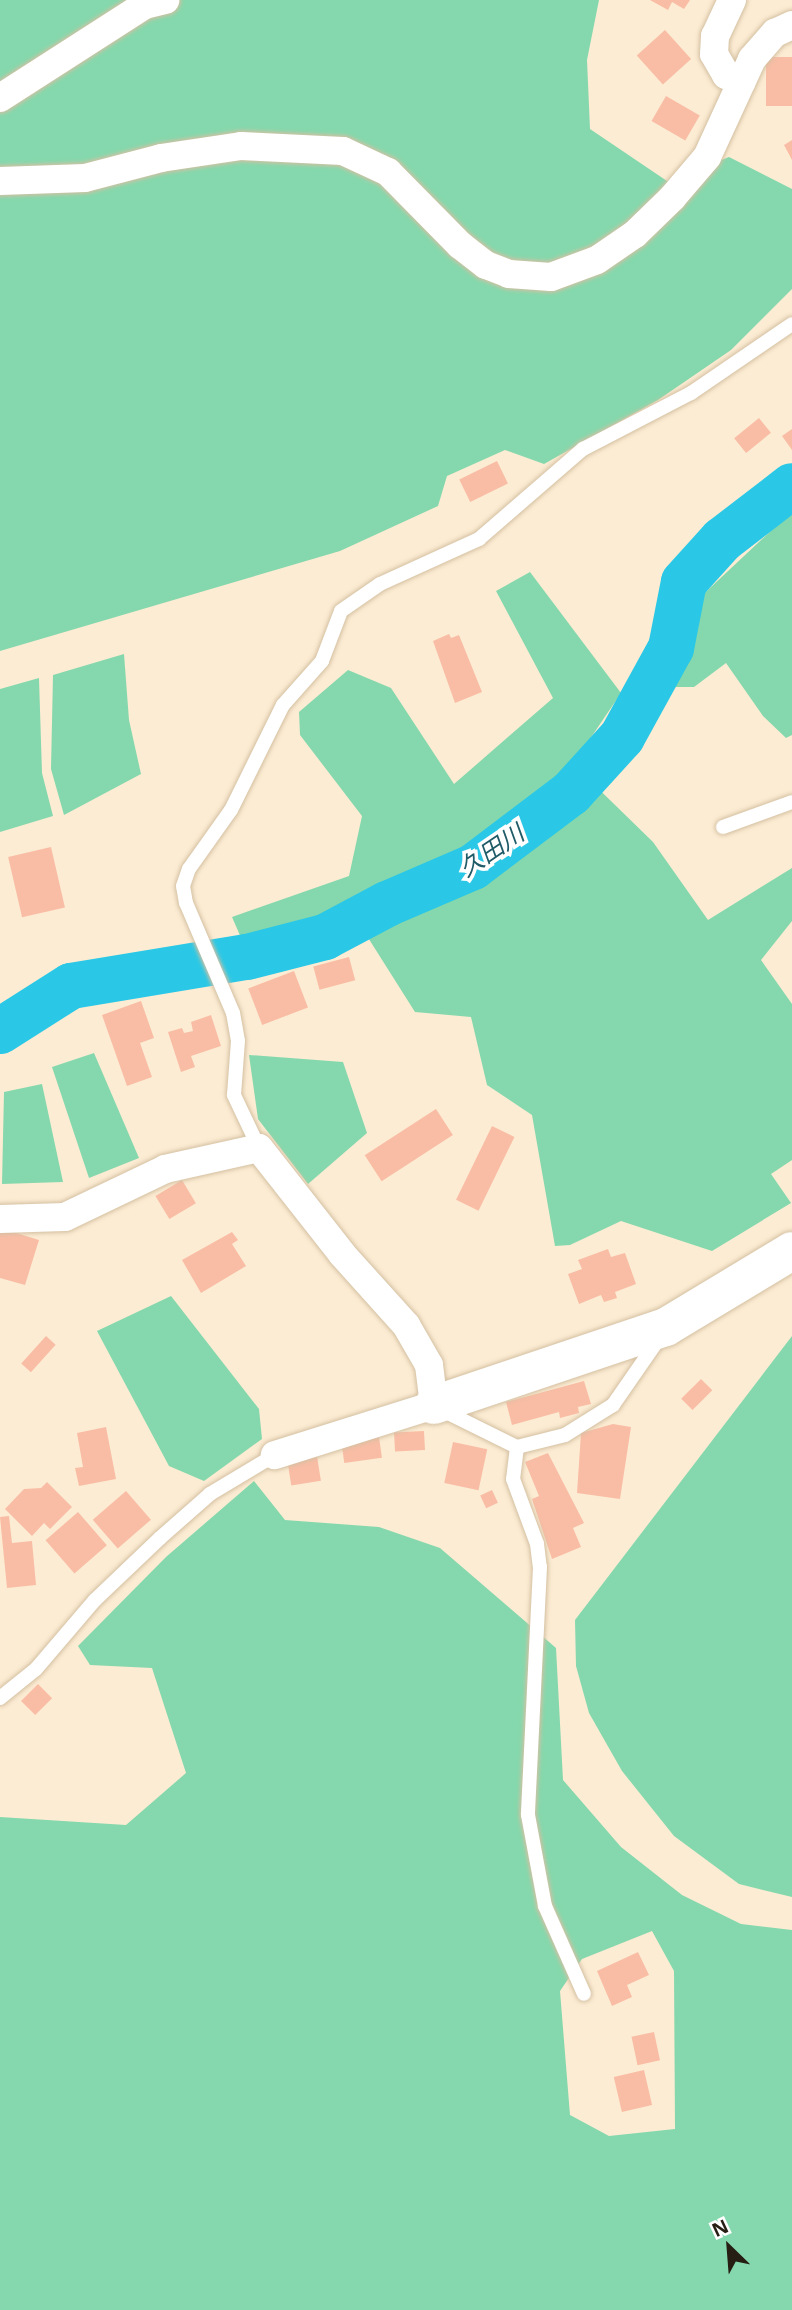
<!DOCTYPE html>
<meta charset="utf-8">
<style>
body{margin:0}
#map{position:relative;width:792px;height:2310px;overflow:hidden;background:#fcecd3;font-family:"Open Sans","Noto Sans JP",sans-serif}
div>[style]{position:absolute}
.green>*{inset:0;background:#85d8ad}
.river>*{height:46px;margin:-23px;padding:0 23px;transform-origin:23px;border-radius:23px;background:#2ac8e6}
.building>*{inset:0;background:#f9bda5;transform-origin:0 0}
.roads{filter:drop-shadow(0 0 2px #d4c0a2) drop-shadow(0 0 2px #d4c0a2)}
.lane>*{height:14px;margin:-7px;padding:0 7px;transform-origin:7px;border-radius:7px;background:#fff}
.street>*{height:28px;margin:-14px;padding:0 14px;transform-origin:14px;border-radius:14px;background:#fff}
.secondary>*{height:38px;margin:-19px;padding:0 19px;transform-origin:19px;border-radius:19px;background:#fff}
span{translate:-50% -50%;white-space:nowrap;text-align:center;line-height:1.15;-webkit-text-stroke:7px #fff;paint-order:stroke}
.water-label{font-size:24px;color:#205b68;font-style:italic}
.north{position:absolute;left:694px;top:2212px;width:70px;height:70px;-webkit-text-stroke:5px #fff;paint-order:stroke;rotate:335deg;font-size:19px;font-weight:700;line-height:28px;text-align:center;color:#261e13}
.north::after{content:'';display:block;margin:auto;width:24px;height:32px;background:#261e13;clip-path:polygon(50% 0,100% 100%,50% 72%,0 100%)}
</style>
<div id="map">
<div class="green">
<div style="clip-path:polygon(0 0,599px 0,587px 60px,590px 129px,667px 181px,729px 157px,792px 189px,792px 289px,731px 350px,658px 400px,544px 464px,505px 450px,447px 476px,438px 506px,340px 551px,0 651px)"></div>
<div style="clip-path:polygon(792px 511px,792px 735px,786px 738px,763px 716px,726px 663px,694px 687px,675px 687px,695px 602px)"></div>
<div style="clip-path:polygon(530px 572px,621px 693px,573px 764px,653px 842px,708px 920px,792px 868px,792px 921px,761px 960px,792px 1004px,792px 1160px,771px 1174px,791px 1203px,712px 1251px,621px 1221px,570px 1245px,555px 1246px,532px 1115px,487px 1085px,471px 1017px,415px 1012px,348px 906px,245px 947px,232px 917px,349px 876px,362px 816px,300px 735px,299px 712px,348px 670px,391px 688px,454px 784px,553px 698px,496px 591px)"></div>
<div style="clip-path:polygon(124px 654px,129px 720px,141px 774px,64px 815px,51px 769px,53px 675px)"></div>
<div style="clip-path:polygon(39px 678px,42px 773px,53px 816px,0 832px,0 689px)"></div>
<div style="clip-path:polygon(94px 1053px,139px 1158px,89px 1178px,52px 1067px)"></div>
<div style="clip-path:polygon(249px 1055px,343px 1062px,367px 1133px,308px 1184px,258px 1119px)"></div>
<div style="clip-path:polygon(42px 1084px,63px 1182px,2px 1184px,4px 1092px)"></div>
<div style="clip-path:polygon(171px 1296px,259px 1409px,262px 1439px,204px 1481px,169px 1466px,97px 1331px)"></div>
<div style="clip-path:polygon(792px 1336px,792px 1897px,739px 1884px,674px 1836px,622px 1771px,589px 1713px,576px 1666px,575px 1620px)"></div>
<div style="clip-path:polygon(evenodd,254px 1481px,285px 1520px,379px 1527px,440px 1548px,556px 1648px,563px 1780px,621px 1847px,682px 1895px,741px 1924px,792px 1930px,792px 2310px,0 2310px,0 1817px,126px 1825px,186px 1773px,152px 1668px,90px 1665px,78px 1646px,166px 1557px,254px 1481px,652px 1931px,674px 1971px,675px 2129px,609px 2136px,570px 2115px,560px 1991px,582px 1959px,652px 1931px)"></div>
</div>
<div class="river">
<div style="left:0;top:1031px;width:84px;rotate:-32.4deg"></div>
<div style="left:71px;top:986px;width:178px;rotate:-9.4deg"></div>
<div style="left:247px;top:957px;width:81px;rotate:-14.4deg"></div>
<div style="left:325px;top:937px;width:70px;rotate:-28deg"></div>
<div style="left:387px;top:904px;width:94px;rotate:-23.3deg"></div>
<div style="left:473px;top:867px;width:123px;rotate:-37.1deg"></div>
<div style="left:571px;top:793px;width:76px;rotate:-47.7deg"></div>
<div style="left:622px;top:737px;width:102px;rotate:-61.2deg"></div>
<div style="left:671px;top:648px;width:67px;rotate:-78.9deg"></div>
<div style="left:684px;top:582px;width:57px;rotate:-47.9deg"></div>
<div style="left:722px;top:540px;width:88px;rotate:-37.6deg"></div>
</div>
<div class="building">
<div style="clip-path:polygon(650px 0,690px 0,684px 9px,672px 2px,668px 10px)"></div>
<div style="left:665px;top:30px;width:39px;height:38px;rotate:48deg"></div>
<div style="left:792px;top:57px;width:49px;height:26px;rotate:90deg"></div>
<div style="left:666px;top:96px;width:39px;height:29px;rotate:30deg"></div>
<div style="clip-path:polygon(792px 140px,792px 160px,784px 145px)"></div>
<div style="left:759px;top:418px;width:19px;height:32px;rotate:51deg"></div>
<div style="clip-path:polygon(792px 429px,792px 450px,782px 436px)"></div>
<div style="left:497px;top:461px;width:25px;height:42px;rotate:64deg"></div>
<div style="clip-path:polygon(449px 634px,451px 638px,459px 635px,482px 692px,455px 703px,433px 641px)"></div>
<div style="left:51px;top:847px;width:62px;height:44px;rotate:77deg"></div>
<div style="left:349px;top:957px;width:24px;height:37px;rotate:75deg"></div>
<div style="left:294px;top:971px;width:39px;height:49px;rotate:69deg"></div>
<div style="clip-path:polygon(141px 1001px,154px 1038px,140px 1043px,152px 1077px,127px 1086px,102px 1015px)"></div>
<div style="clip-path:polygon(211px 1015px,221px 1046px,191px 1056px,195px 1067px,181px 1072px,168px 1032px,182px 1028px,184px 1033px,193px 1031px,191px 1022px)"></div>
<div style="left:436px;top:1109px;width:31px;height:85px;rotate:57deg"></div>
<div style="left:492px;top:1126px;width:25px;height:82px;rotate:26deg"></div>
<div style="left:182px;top:1180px;width:27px;height:31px;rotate:59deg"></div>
<div style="clip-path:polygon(0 1228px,39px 1240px,25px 1285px,0 1278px)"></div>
<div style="clip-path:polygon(232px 1232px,238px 1240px,232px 1244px,246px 1266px,201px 1293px,182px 1260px)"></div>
<div style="clip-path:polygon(608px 1249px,611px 1257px,625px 1253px,636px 1284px,615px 1292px,617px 1298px,604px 1302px,601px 1295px,579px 1304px,568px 1274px,582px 1269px,578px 1260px)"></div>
<div style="left:46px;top:1336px;width:13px;height:37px;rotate:42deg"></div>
<div style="left:701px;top:1379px;width:16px;height:28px;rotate:45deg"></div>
<div style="clip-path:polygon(584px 1381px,591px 1404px,578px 1407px,579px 1413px,560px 1418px,559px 1412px,512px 1425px,506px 1402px)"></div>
<div style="clip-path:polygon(613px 1424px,631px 1427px,620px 1499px,577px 1493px,581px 1433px)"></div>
<div style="clip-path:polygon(106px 1427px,116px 1479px,79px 1486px,75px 1468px,83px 1467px,77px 1433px)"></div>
<div style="left:424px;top:1431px;width:19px;height:30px;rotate:87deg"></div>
<div style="left:379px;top:1437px;width:21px;height:38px;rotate:82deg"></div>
<div style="left:453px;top:1442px;width:35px;height:42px;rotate:12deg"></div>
<div style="clip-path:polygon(548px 1453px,584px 1523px,573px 1528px,581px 1547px,552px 1559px,532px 1499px,539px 1496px,525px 1462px)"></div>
<div style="left:317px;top:1456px;width:25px;height:30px;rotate:81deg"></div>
<div style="clip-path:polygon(47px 1482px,72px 1507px,50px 1529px,44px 1523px,32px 1536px,5px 1509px,24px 1489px,41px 1488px)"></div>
<div style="left:492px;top:1490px;width:14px;height:13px;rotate:65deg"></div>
<div style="left:126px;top:1491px;width:38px;height:44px;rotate:49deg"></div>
<div style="left:78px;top:1512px;width:44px;height:43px;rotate:49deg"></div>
<div style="clip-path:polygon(9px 1516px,12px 1543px,32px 1541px,36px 1585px,7px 1588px,0 1517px)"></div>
<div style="left:38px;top:1684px;width:20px;height:24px;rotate:45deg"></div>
<div style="clip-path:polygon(638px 1952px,649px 1975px,627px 1985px,632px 1997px,612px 2006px,597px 1971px)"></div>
<div style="left:654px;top:2032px;width:29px;height:23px;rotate:78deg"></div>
<div style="left:644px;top:2070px;width:36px;height:31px;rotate:77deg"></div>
</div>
<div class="roads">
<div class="lane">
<div style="left:723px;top:827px;width:73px;rotate:-19.9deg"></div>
<div style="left:259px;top:1148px;width:59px;rotate:-115.3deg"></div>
<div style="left:234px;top:1095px;width:54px;rotate:-85.8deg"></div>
<div style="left:238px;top:1041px;width:28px;rotate:-100deg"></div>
<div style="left:233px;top:1013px;width:120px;rotate:-113.1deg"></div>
<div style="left:186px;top:903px;width:17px;rotate:-100deg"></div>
<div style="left:183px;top:886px;width:18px;rotate:-71deg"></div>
<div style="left:189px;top:869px;width:72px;rotate:-54.6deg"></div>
<div style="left:231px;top:810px;width:117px;rotate:-63.7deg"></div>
<div style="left:283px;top:705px;width:59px;rotate:-48.4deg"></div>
<div style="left:322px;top:661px;width:53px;rotate:-69.2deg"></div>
<div style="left:341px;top:611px;width:47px;rotate:-34.7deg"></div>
<div style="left:380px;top:584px;width:109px;rotate:-24.4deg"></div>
<div style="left:479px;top:539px;width:138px;rotate:-40.9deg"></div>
<div style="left:583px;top:449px;width:122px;rotate:-27.4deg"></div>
<div style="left:691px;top:393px;width:122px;rotate:-34.3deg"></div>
<div style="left:442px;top:1410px;width:84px;rotate:26.3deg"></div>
<div style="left:517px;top:1447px;width:49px;rotate:-14deg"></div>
<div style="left:565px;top:1435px;width:57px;rotate:-32deg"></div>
<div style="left:613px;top:1405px;width:83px;rotate:-55.3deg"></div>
<div style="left:517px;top:1447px;width:32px;rotate:97deg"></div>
<div style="left:513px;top:1479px;width:69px;rotate:69.7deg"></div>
<div style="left:537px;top:1544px;width:23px;rotate:83deg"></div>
<div style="left:540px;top:1567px;width:248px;rotate:92.8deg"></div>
<div style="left:528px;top:1815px;width:93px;rotate:79.4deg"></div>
<div style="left:545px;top:1906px;width:96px;rotate:66.1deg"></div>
<div style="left:0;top:1698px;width:46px;rotate:-38.9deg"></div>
<div style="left:36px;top:1669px;width:91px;rotate:-49.5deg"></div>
<div style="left:95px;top:1600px;width:90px;rotate:-43.6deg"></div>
<div style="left:160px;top:1538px;width:67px;rotate:-41.3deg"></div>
<div style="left:210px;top:1494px;width:76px;rotate:-31deg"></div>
</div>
<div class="street">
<div style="left:732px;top:0;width:40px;rotate:115deg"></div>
<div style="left:715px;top:36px;width:18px;rotate:93deg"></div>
<div style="left:714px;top:54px;width:24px;rotate:60deg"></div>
<div style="left:726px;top:75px;width:17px;rotate:25deg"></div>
<div style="left:0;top:98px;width:172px;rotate:-32.7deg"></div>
<div style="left:145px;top:5px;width:21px;rotate:-14deg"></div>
<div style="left:0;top:181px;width:85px;rotate:-2deg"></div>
<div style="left:85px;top:178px;width:79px;rotate:-14.7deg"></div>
<div style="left:161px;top:158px;width:81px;rotate:-8.5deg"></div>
<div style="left:241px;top:146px;width:102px;rotate:2.8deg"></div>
<div style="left:343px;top:151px;width:50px;rotate:25deg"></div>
<div style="left:388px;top:172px;width:103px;rotate:45.4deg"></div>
<div style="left:460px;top:245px;width:33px;rotate:38deg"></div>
<div style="left:486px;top:265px;width:25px;rotate:21deg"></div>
<div style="left:509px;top:274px;width:42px;rotate:4.1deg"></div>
<div style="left:551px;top:277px;width:49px;rotate:-20.3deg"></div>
<div style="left:597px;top:260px;width:46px;rotate:-34.4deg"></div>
<div style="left:635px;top:234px;width:52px;rotate:-44.2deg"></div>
<div style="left:672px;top:198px;width:54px;rotate:-49.5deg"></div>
<div style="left:707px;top:157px;width:108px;rotate:-65.3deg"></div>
<div style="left:752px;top:59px;width:35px;rotate:-49deg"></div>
<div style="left:775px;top:33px;width:19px;rotate:-25deg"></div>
<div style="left:0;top:1219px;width:65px;rotate:-1.8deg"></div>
<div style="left:65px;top:1217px;width:111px;rotate:-25.6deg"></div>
<div style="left:165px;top:1169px;width:96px;rotate:-12.6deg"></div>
<div style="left:259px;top:1148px;width:135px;rotate:51.9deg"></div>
<div style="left:342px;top:1254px;width:96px;rotate:48deg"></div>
<div style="left:406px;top:1325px;width:46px;rotate:60.1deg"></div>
<div style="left:429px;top:1365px;width:40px;rotate:82.9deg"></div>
<div style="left:434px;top:1405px;width:167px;rotate:162.5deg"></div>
</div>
<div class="secondary">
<div style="left:434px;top:1405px;width:245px;rotate:-18.6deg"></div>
<div style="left:666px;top:1327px;width:147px;rotate:-31.1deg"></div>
</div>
</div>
<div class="water-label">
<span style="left:491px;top:850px;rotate:-34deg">久田川</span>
</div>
<div class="north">N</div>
</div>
